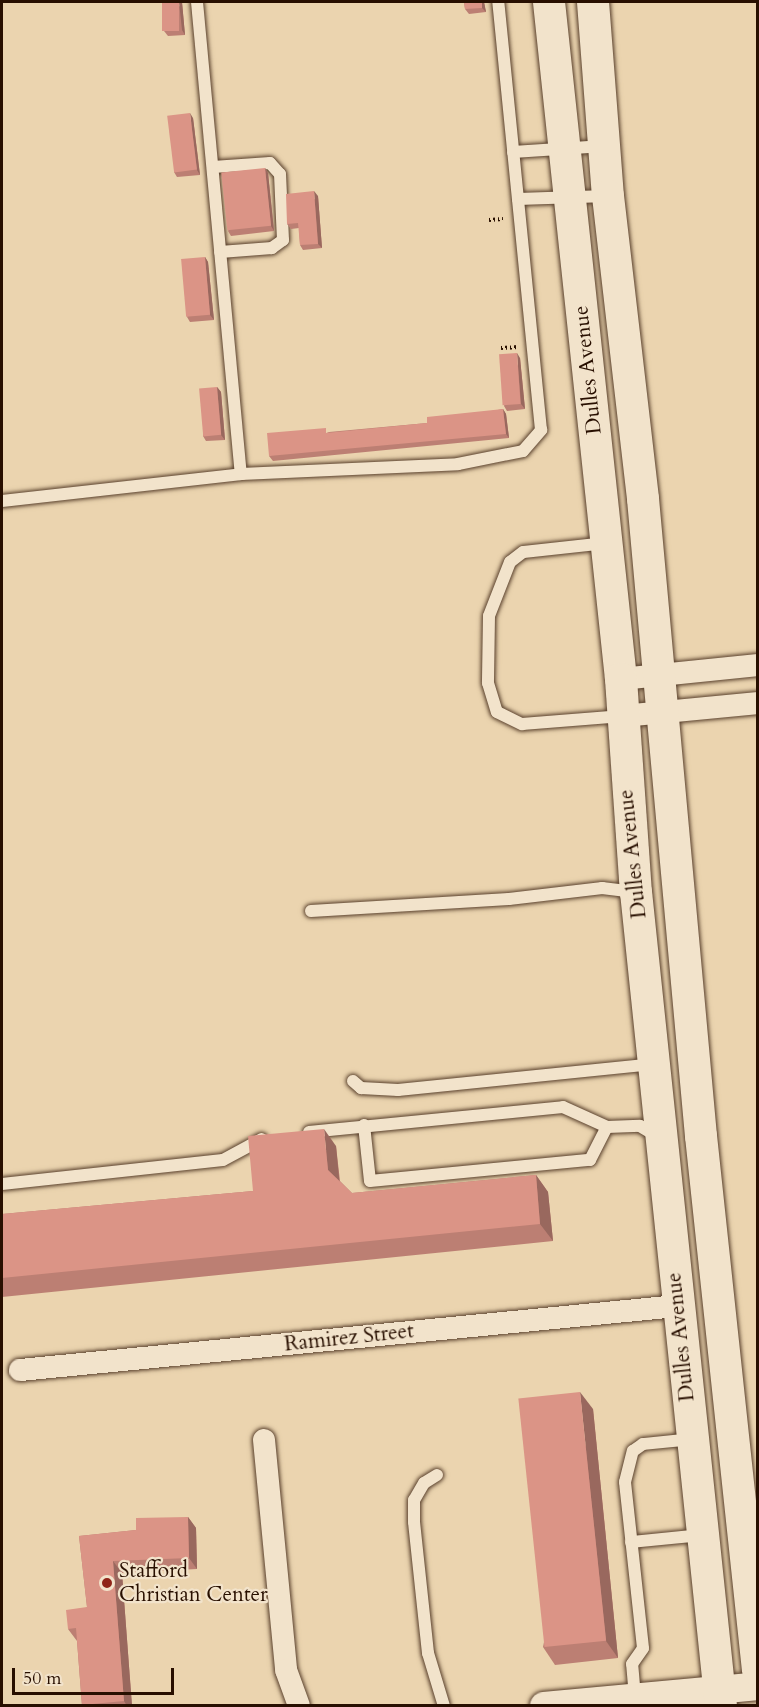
<!DOCTYPE html>
<style>
body{margin:0}
#map{position:relative;width:759px;height:1707px;overflow:hidden;background:#ebd4af;font-family:Cardo,serif}
div>[style]{position:absolute}
.path>*{height:4px;margin-top:-2px;transform-origin:0;background:repeating-linear-gradient(90deg,#280f00 0 1.5px,transparent 0 4.5px)}
.roads{filter:drop-shadow(0 0 2px #59402c) drop-shadow(0 0 2px #59402c)}
.service>*{height:12px;margin:-6px;padding:0 6px;transform-origin:6px;border-radius:6px;background:#f2e3cb}
.minor>*{height:22px;margin:-11px;padding:0 11px;transform-origin:11px;border-radius:11px;background:#f2e3cb}
.tertiary>*{height:28px;margin:-14px;padding:0 14px;transform-origin:14px;border-radius:14px;background:#f2e3cb}
.secondary>*{height:32px;margin:-16px;padding:0 16px;transform-origin:16px;border-radius:16px;background:#f2e3cb}
.wall>*{inset:0;background:#bc7f73}
.shaded-wall>*{inset:0;background:#99685e}
.building>*{inset:0;background:#db9486;transform-origin:0 0}
.dots>*{width:16px;height:16px;translate:-50% -50%;box-sizing:border-box;border:3px solid #f2e3cb;border-radius:50%}
span{translate:-50% -50%;white-space:nowrap;text-align:center;line-height:1.15;-webkit-text-stroke:4.5px #f2e3cb;paint-order:stroke}
.street-label{font-size:21px;color:#280f00}
.poi-label{font-size:21px;color:#280f00}
.left{translate:0 -50%;text-align:left}
.frame{position:absolute;inset:0;border:3px solid #280f00;pointer-events:none}
.scale{position:absolute;left:12px;top:1668px;width:162px;height:27px;box-sizing:border-box;border:3px solid #280f00;border-top:0;padding-left:8px;font-size:18px;line-height:21px;white-space:nowrap;color:#280f00;-webkit-text-stroke:4px #f2e3cb;paint-order:stroke}
</style>
<div id="map">
<div class="path">
<div style="left:489px;top:220px;width:14px;rotate:-4deg"></div>
<div style="left:501px;top:348px;width:17px;rotate:-3deg"></div>
</div>
<div class="roads">
<div class="service">
<div style="left:197px;top:2px;width:474px;rotate:84.7deg"></div>
<div style="left:513px;top:152px;width:91px;rotate:-3.8deg"></div>
<div style="left:213px;top:167px;width:57px;rotate:-4deg"></div>
<div style="left:270px;top:163px;width:15px;rotate:48deg"></div>
<div style="left:280px;top:174px;width:66px;rotate:87.4deg"></div>
<div style="left:283px;top:240px;width:14px;rotate:144deg"></div>
<div style="left:272px;top:248px;width:52px;rotate:175.6deg"></div>
<div style="left:518px;top:199px;width:89px;rotate:-1.9deg"></div>
<div style="left:2px;top:501px;width:241px;rotate:-6.4deg"></div>
<div style="left:241px;top:474px;width:217px;rotate:-2.6deg"></div>
<div style="left:458px;top:464px;width:66px;rotate:-11.3deg"></div>
<div style="left:523px;top:451px;width:28px;rotate:-49deg"></div>
<div style="left:541px;top:430px;width:430px;rotate:-95.7deg"></div>
<div style="left:606px;top:543px;width:83px;rotate:173.8deg"></div>
<div style="left:523px;top:552px;width:16px;rotate:142deg"></div>
<div style="left:510px;top:562px;width:58px;rotate:111.3deg"></div>
<div style="left:489px;top:616px;width:67px;rotate:90.9deg"></div>
<div style="left:488px;top:683px;width:30px;rotate:73deg"></div>
<div style="left:497px;top:712px;width:28px;rotate:26deg"></div>
<div style="left:522px;top:724px;width:101px;rotate:-4.5deg"></div>
<div style="left:311px;top:911px;width:198px;rotate:-3.5deg"></div>
<div style="left:509px;top:899px;width:94px;rotate:-6.7deg"></div>
<div style="left:602px;top:888px;width:33px;rotate:7deg"></div>
<div style="left:353px;top:1081px;width:11px;rotate:41deg"></div>
<div style="left:361px;top:1088px;width:37px;rotate:3deg"></div>
<div style="left:398px;top:1090px;width:256px;rotate:-5.8deg"></div>
<div style="left:364px;top:1125px;width:56px;rotate:83.9deg"></div>
<div style="left:370px;top:1181px;width:221px;rotate:-5.5deg"></div>
<div style="left:590px;top:1160px;width:37px;rotate:-63deg"></div>
<div style="left:309px;top:1132px;width:255px;rotate:-5.6deg"></div>
<div style="left:563px;top:1107px;width:48px;rotate:24.4deg"></div>
<div style="left:607px;top:1127px;width:33px;rotate:-2deg"></div>
<div style="left:640px;top:1126px;width:21px;rotate:31deg"></div>
<div style="left:2px;top:1184px;width:222px;rotate:-6.2deg"></div>
<div style="left:223px;top:1160px;width:44px;rotate:-28.3deg"></div>
<div style="left:437px;top:1475px;width:15px;rotate:148deg"></div>
<div style="left:424px;top:1483px;width:20px;rotate:120deg"></div>
<div style="left:414px;top:1500px;width:22px;rotate:90deg"></div>
<div style="left:414px;top:1522px;width:132px;rotate:83.9deg"></div>
<div style="left:428px;top:1653px;width:55px;rotate:73.2deg"></div>
<div style="left:631px;top:1542px;width:70px;rotate:-5.7deg"></div>
<div style="left:635px;top:1697px;width:33px;rotate:-95deg"></div>
<div style="left:632px;top:1664px;width:19px;rotate:-55deg"></div>
<div style="left:643px;top:1648px;width:167px;rotate:-96.2deg"></div>
<div style="left:625px;top:1482px;width:32px;rotate:-76deg"></div>
<div style="left:633px;top:1451px;width:12px;rotate:-35deg"></div>
<div style="left:643px;top:1444px;width:49px;rotate:-5.8deg"></div>
</div>
<div class="minor">
<div style="left:621px;top:679px;width:138px;rotate:-5.8deg"></div>
<div style="left:623px;top:716px;width:136px;rotate:-5.5deg"></div>
<div style="left:20px;top:1370px;width:661px;rotate:-5.56deg"></div>
<div style="left:264px;top:1440px;width:231px;rotate:84.5deg"></div>
<div style="left:286px;top:1670px;width:38px;rotate:70deg"></div>
</div>
<div class="tertiary">
<div style="left:544px;top:1706px;width:215px;rotate:-5.3deg"></div>
</div>
<div class="secondary">
<div style="left:549px;top:2px;width:681px;rotate:83.93deg"></div>
<div style="left:621px;top:679px;width:214px;rotate:86deg"></div>
<div style="left:636px;top:892px;width:818px;rotate:84.04deg"></div>
<div style="left:593px;top:2px;width:195px;rotate:85.6deg"></div>
<div style="left:608px;top:196px;width:305px;rotate:83.4deg"></div>
<div style="left:643px;top:499px;width:640px;rotate:84.8deg"></div>
<div style="left:701px;top:1136px;width:537px;rotate:83.91deg"></div>
</div>
</div>
<div class="wall">
<div style="clip-path:polygon(182px 2px,185px 35px,168px 36px,164px 31px)"></div>
<div style="clip-path:polygon(464px 2px,484px 2px,486px 12px,469px 14px,465px 9px)"></div>
<div style="clip-path:polygon(193px 118px,200px 175px,177px 177px,174px 172px)"></div>
<div style="clip-path:polygon(265px 168px,268px 173px,274px 231px,231px 236px,228px 231px)"></div>
<div style="clip-path:polygon(318px 196px,322px 248px,303px 250px,300px 245px,299px 228px,291px 229px,287px 224px)"></div>
<div style="clip-path:polygon(205px 257px,208px 262px,214px 320px,190px 322px,187px 317px)"></div>
<div style="clip-path:polygon(520px 358px,525px 409px,507px 411px,504px 406px)"></div>
<div style="clip-path:polygon(217px 387px,221px 392px,225px 440px,206px 441px,203px 436px)"></div>
<div style="clip-path:polygon(503px 409px,506px 414px,509px 438px,273px 461px,269px 456px,329px 432px,427px 423px)"></div>
<div style="clip-path:polygon(336px 1146px,340px 1181px,352px 1193px,536px 1175px,548px 1192px,553px 1241px,2px 1297px,2px 1214px,253px 1191px)"></div>
<div style="clip-path:polygon(593px 1409px,618px 1658px,555px 1665px,543px 1647px)"></div>
<div style="clip-path:polygon(188px 1517px,196px 1528px,197px 1569px,122px 1573px,132px 1706px,82px 1706px,77px 1641px,68px 1629px,87px 1607px,79px 1536px,136px 1530px)"></div>
</div>
<div class="shaded-wall">
<div style="clip-path:polygon(179px 2px,182px 2px,185px 35px,182px 30px)"></div>
<div style="clip-path:polygon(482px 2px,484px 2px,486px 12px,482px 8px)"></div>
<div style="clip-path:polygon(190px 113px,193px 118px,200px 175px,197px 170px)"></div>
<div style="clip-path:polygon(265px 168px,268px 173px,274px 231px,271px 226px)"></div>
<div style="clip-path:polygon(314px 191px,318px 196px,322px 248px,318px 244px)"></div>
<div style="clip-path:polygon(205px 257px,208px 262px,214px 320px,210px 315px)"></div>
<div style="clip-path:polygon(517px 353px,520px 358px,525px 409px,521px 404px)"></div>
<div style="clip-path:polygon(217px 387px,221px 392px,225px 440px,221px 435px)"></div>
<div style="clip-path:polygon(503px 409px,506px 414px,509px 438px,506px 434px)"></div>
<div style="clip-path:polygon(324px 1129px,336px 1146px,340px 1188px,328px 1170px)"></div>
<div style="clip-path:polygon(536px 1175px,548px 1192px,553px 1241px,540px 1224px)"></div>
<div style="clip-path:polygon(580px 1392px,593px 1409px,618px 1658px,606px 1641px)"></div>
<div style="clip-path:polygon(188px 1517px,196px 1528px,197px 1569px,189px 1558px)"></div>
<div style="clip-path:polygon(113px 1561px,122px 1573px,132px 1706px,127px 1706px,124px 1701px)"></div>
</div>
<div class="building">
<div style="left:162px;top:2px;width:17px;height:29px"></div>
<div style="clip-path:polygon(464px 2px,482px 2px,482px 8px,465px 9px)"></div>
<div style="left:190px;top:113px;width:57px;height:23px;rotate:83deg"></div>
<div style="left:265px;top:168px;width:58px;height:44px;rotate:84deg"></div>
<div style="clip-path:polygon(314px 191px,318px 244px,300px 245px,298px 223px,287px 224px,286px 194px)"></div>
<div style="left:205px;top:257px;width:58px;height:24px;rotate:85deg"></div>
<div style="left:517px;top:353px;width:51px;height:18px;rotate:86deg"></div>
<div style="left:217px;top:387px;width:48px;height:18px;rotate:85deg"></div>
<div style="clip-path:polygon(503px 409px,506px 434px,269px 456px,267px 433px,326px 428px,326px 433px,427px 423px,427px 417px)"></div>
<div style="clip-path:polygon(324px 1129px,328px 1170px,352px 1193px,536px 1175px,540px 1224px,2px 1278px,2px 1214px,253px 1191px,248px 1136px)"></div>
<div style="left:580px;top:1392px;width:250px;height:62px;rotate:84deg"></div>
<div style="clip-path:polygon(188px 1517px,189px 1558px,113px 1561px,124px 1701px,82px 1705px,76px 1628px,68px 1629px,66px 1610px,87px 1607px,79px 1536px,136px 1530px,136px 1518px)"></div>
</div>
<div class="dots">
<div style="left:107px;top:1583px;background:#8f2418"></div>
</div>
<div class="street-label">
<span style="left:588px;top:370px;rotate:-96deg">Dulles Avenue</span>
<span style="left:633px;top:854px;rotate:-96deg">Dulles Avenue</span>
<span style="left:681px;top:1337px;rotate:-96deg">Dulles Avenue</span>
<span style="left:349px;top:1338px;rotate:-6deg">Ramirez Street</span>
</div>
<div class="poi-label">
<span class="left" style="left:119px;top:1583px">Stafford<br>Christian Center</span>
</div>
<div class="frame"></div>
<div class="scale">50 m</div>
</div>
